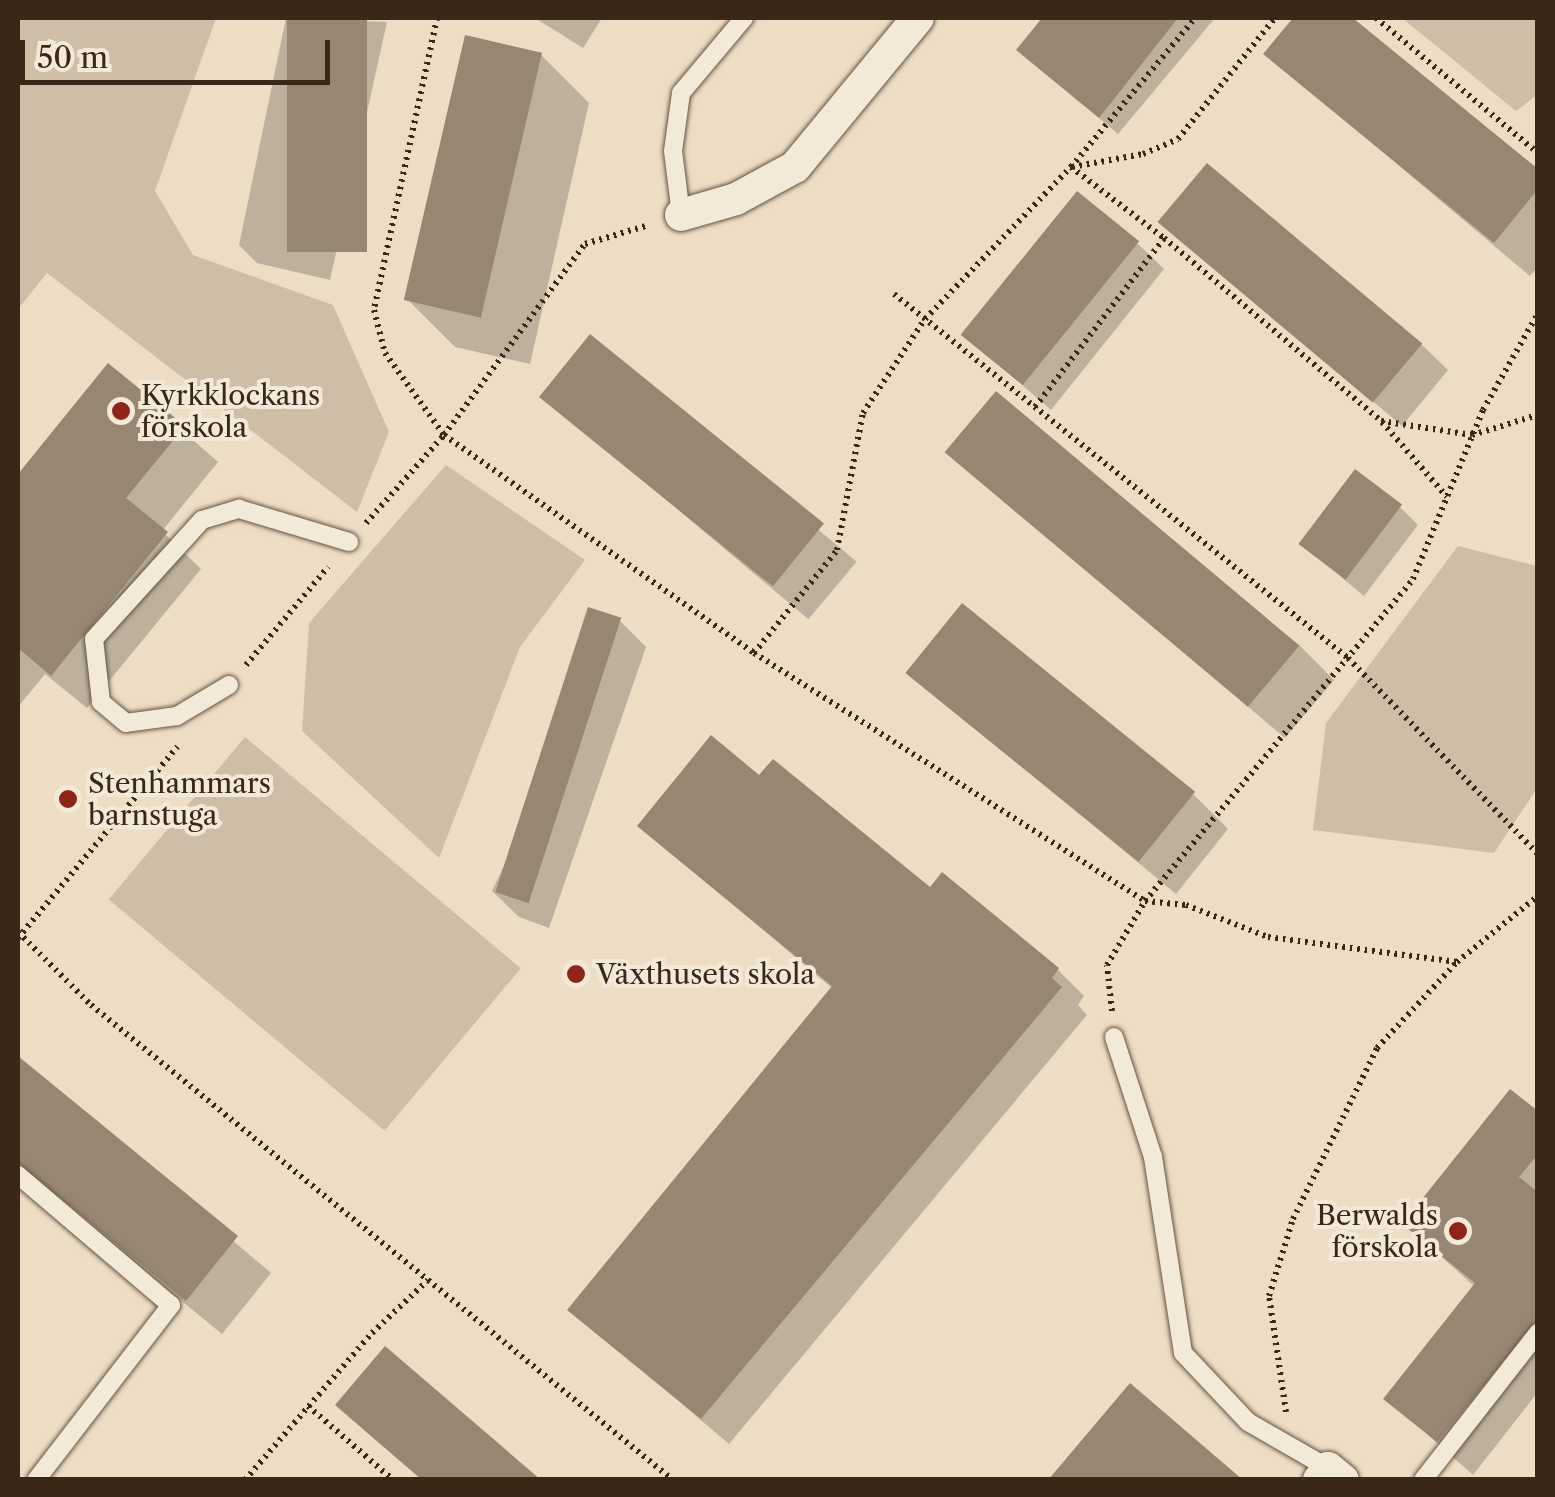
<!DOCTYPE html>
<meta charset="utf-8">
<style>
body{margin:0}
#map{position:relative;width:1555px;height:1497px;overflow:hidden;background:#edddc5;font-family:"Libre Caslon Text",serif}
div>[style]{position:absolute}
.green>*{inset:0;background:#cebea7;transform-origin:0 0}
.shadow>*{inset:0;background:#0003;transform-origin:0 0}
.building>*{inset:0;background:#978671;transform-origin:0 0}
.path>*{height:6px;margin-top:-3px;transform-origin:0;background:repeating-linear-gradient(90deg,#392717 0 2.5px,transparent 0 7.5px)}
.roads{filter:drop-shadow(0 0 2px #665442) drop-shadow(0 0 2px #665442)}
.service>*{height:18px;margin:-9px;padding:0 9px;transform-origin:9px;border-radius:9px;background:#f3e9d9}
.minor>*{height:32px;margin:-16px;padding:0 16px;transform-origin:16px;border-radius:16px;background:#f3e9d9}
.dots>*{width:28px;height:28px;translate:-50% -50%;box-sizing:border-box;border:5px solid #f3e9d9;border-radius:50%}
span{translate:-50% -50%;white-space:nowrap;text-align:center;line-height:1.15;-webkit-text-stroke:8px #f3e9d9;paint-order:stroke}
.poi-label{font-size:28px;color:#392717}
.left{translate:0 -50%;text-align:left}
.right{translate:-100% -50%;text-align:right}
.frame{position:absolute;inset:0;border:20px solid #392717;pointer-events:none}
.scale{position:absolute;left:20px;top:40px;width:310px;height:45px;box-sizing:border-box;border:5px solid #392717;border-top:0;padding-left:12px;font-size:30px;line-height:35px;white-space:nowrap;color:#392717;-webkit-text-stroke:8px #f3e9d9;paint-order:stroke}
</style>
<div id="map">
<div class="green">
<div style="clip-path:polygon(18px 18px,216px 18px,155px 191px,193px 255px,333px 305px,389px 432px,357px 512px,47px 273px,18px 309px)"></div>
<div style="clip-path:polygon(1402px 18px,1537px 18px,1537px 95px,1516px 111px)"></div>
<div style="clip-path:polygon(446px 465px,585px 560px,520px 647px,439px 858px,302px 731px,309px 623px)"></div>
<div style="clip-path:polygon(1458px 546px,1537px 566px,1536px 790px,1494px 853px,1313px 830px,1326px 723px)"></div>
<div style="left:245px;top:737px;width:360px;height:212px;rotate:40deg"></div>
</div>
<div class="shadow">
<div style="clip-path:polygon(286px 18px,387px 22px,330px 280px,257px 263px,239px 245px)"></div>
<div style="clip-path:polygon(535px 18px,602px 18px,583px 48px)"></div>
<div style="clip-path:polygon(1045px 18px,1215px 18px,1118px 134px,1019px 50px)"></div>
<div style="clip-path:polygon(1297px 18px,1350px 18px,1538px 172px,1538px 266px,1530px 276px,1266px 54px)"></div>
<div style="clip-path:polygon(541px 55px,589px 103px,530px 364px,455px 347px,407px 299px)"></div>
<div style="clip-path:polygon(1162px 222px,1421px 344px,1448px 370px,1402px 426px)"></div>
<div style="clip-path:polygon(1137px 243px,1164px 269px,1051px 410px,964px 335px)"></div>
<div style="left:590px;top:338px;width:348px;height:75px;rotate:40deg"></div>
<div style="clip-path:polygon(109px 366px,218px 462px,162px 531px,201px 569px,87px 708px,45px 674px,18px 707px,18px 476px)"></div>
<div style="clip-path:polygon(948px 452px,1299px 645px,1334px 680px,1285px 738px)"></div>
<div style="clip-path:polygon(1400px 507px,1418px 525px,1364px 596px,1301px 544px)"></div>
<div style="clip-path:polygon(619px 620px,646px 647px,549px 928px,519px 917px,492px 891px)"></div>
<div style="clip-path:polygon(909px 673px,1193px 794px,1228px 829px,1176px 894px)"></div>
<div style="clip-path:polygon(760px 779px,930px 891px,943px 875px,1058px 970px,1084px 996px,1078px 1005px,1087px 1015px,729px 1444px,570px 1309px,833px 989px,640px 826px)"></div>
<div style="clip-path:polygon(18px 1059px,271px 1273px,222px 1334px,18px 1167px)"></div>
<div style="clip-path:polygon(1538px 1114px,1538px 1392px,1473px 1475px,1387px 1399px,1475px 1287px,1405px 1224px)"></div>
</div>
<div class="building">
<div style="left:287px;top:18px;width:80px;height:234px"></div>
<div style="clip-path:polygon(1042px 18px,1178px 18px,1099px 118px,1016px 50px)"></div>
<div style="clip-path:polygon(1293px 18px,1353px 18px,1538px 169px,1538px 189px,1494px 243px,1263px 54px)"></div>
<div style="left:465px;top:35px;width:79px;height:272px;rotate:13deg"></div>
<div style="left:1207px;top:163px;width:281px;height:77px;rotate:40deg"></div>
<div style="left:1077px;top:191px;width:80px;height:185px;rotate:39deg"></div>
<div style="left:590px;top:334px;width:301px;height:81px;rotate:39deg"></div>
<div style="clip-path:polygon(108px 363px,185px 426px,126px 498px,168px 532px,51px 676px,18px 648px,18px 474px)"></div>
<div style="left:996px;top:391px;width:396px;height:80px;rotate:40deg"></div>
<div style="left:1355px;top:469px;width:59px;height:94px;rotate:37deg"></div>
<div style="left:962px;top:603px;width:300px;height:90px;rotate:39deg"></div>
<div style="left:588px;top:607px;width:35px;height:300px;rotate:18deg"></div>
<div style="clip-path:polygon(711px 735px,759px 775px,773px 759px,930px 887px,942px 872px,1059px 968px,1052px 978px,1062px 987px,701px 1419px,567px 1310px,832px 986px,637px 826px)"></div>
<div style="clip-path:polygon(18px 1056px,238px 1236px,186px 1301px,18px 1163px)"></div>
<div style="clip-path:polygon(1510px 1089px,1538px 1111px,1538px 1154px,1519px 1177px,1538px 1192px,1538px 1319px,1437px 1442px,1383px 1399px,1475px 1283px,1402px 1224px)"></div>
<div style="clip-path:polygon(385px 1346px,541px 1480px,422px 1480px,335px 1405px)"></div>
<div style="clip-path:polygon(1130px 1383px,1243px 1480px,1048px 1480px)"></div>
</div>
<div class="path">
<div style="left:437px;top:18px;width:299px;rotate:102.2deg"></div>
<div style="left:374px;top:310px;width:44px;rotate:75.7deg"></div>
<div style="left:385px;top:353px;width:101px;rotate:54.3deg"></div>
<div style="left:444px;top:435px;width:379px;rotate:35.1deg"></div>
<div style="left:754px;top:653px;width:463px;rotate:32.4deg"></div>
<div style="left:1145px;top:901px;width:41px;rotate:5.6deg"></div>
<div style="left:1186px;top:905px;width:88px;rotate:21.3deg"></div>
<div style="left:1268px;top:937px;width:191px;rotate:7.5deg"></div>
<div style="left:1376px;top:18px;width:211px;rotate:39.8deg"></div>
<div style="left:1071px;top:167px;width:117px;rotate:37.4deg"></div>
<div style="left:1072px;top:167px;width:72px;rotate:-10.4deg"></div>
<div style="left:1143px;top:154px;width:38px;rotate:-23deg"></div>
<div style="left:1178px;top:139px;width:155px;rotate:-51.3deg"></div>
<div style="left:894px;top:294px;width:582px;rotate:38.72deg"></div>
<div style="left:1348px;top:658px;width:273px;rotate:45.9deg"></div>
<div style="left:1035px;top:407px;width:213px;rotate:-52.6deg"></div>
<div style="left:1164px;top:238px;width:284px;rotate:40.1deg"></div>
<div style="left:1381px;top:421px;width:92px;rotate:8.7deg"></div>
<div style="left:1472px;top:435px;width:69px;rotate:-16.9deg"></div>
<div style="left:1382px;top:422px;width:99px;rotate:49.1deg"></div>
<div style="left:366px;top:523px;width:118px;rotate:-48.4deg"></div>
<div style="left:444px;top:435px;width:237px;rotate:-53.6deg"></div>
<div style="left:585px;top:244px;width:67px;rotate:-16.5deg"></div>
<div style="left:754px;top:653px;width:132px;rotate:-51.1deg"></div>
<div style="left:837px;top:550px;width:139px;rotate:-79.3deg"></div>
<div style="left:863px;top:413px;width:113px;rotate:-56.6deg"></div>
<div style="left:925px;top:319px;width:211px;rotate:-46.2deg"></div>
<div style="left:1071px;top:167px;width:194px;rotate:-50.2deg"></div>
<div style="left:246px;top:665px;width:128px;rotate:-50.1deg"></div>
<div style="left:18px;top:932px;width:103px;rotate:45deg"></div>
<div style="left:91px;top:1005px;width:751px;rotate:39.22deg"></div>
<div style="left:18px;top:938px;width:249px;rotate:-50.2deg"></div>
<div style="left:1112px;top:1011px;width:46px;rotate:-96.2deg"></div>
<div style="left:1107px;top:965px;width:74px;rotate:-59.3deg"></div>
<div style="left:1145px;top:901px;width:419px;rotate:-50.2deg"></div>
<div style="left:1413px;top:579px;width:183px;rotate:-67.5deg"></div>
<div style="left:1483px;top:410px;width:112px;rotate:-60.4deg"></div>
<div style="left:308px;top:1406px;width:113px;rotate:41deg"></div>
<div style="left:1286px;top:1412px;width:117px;rotate:-98.3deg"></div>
<div style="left:1269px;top:1296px;width:81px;rotate:-72.7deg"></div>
<div style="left:1293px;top:1219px;width:191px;rotate:-63.8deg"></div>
<div style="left:1377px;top:1048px;width:117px;rotate:-47.1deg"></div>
<div style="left:1457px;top:962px;width:104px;rotate:-39.2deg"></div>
<div style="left:245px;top:1480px;width:194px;rotate:-49.2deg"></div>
<div style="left:372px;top:1333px;width:77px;rotate:-43.4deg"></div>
</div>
<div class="roads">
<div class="service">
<div style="left:681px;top:215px;width:64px;rotate:-97.1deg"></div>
<div style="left:673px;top:151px;width:59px;rotate:-82.1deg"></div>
<div style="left:681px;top:93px;width:98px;rotate:-50deg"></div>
<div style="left:229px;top:685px;width:61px;rotate:149.2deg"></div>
<div style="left:177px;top:716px;width:51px;rotate:172.2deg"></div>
<div style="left:126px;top:723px;width:33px;rotate:-140deg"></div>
<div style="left:101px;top:702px;width:63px;rotate:-96.3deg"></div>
<div style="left:94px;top:639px;width:161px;rotate:-47.8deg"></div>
<div style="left:202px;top:520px;width:39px;rotate:-17deg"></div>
<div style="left:239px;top:509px;width:115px;rotate:16.7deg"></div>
<div style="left:1114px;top:1037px;width:126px;rotate:72deg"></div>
<div style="left:1153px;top:1157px;width:198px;rotate:81.3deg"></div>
<div style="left:1183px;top:1353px;width:95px;rotate:46.7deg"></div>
<div style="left:1248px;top:1422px;width:92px;rotate:29.9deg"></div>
<div style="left:18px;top:1175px;width:201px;rotate:40.4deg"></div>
<div style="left:171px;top:1305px;width:221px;rotate:127.6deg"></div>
<div style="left:1423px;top:1480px;width:187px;rotate:-52deg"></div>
</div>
<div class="minor">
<div style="left:681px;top:215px;width:57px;rotate:-16.2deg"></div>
<div style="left:736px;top:199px;width:67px;rotate:-28.5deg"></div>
<div style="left:795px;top:167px;width:193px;rotate:-50.5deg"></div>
<div style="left:1319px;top:1480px;width:15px;rotate:-53deg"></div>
<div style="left:1328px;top:1468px;width:19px;rotate:39deg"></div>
</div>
</div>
<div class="dots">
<div style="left:121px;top:411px;background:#8f2418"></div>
<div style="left:68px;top:799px;background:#8f2418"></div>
<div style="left:576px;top:974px;background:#8f2418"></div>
<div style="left:1458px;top:1231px;background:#8f2418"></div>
</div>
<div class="poi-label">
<span class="left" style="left:141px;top:411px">Kyrkklockans<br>förskola</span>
<span class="left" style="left:88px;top:799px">Stenhammars<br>barnstuga</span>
<span class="left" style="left:596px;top:974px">Växthusets skola</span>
<span class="right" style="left:1438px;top:1231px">Berwalds<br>förskola</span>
</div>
<div class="frame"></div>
<div class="scale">50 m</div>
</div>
